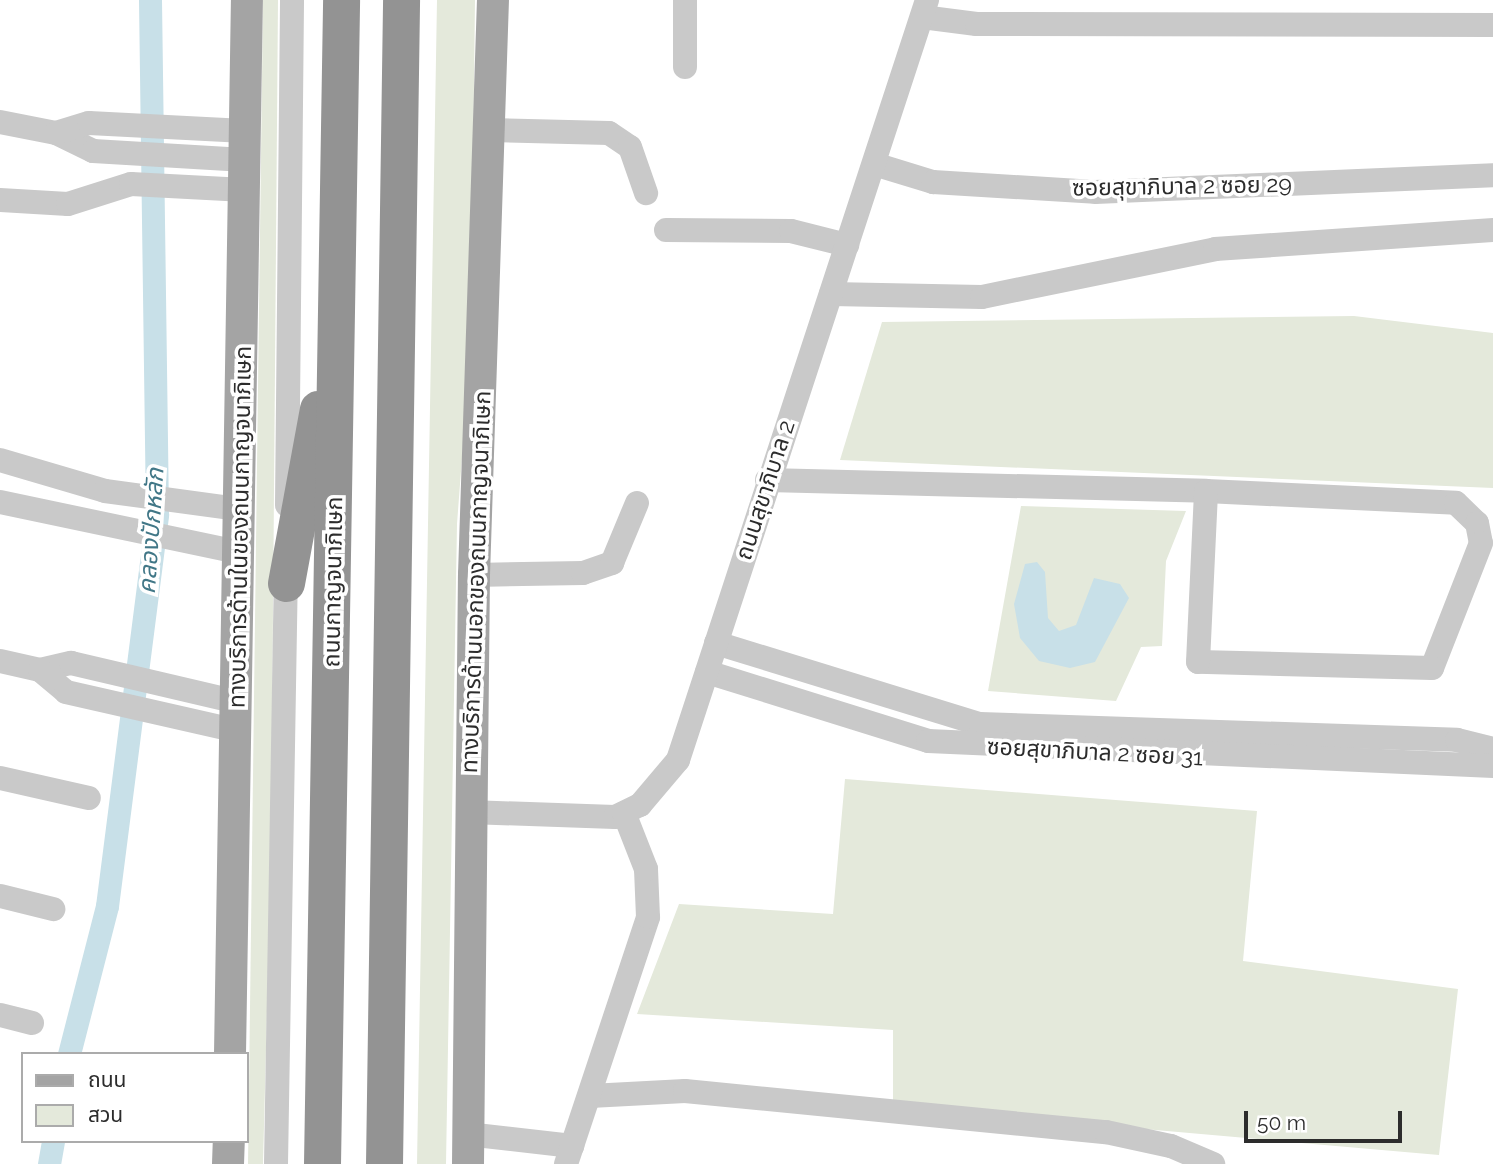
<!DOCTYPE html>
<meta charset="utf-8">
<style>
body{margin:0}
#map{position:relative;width:1493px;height:1164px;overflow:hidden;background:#fff;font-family:Raleway,"Noto Sans Thai",sans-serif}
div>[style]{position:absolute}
.green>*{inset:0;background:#e4e9db}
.water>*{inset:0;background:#c8e0e8}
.canal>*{height:23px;margin:-11.5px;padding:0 11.5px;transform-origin:11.5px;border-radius:11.5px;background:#c8e0e8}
.minor>*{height:24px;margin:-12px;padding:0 12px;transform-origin:12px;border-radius:12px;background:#c9c9c9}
.major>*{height:32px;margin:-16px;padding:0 16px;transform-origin:16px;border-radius:16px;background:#a4a4a4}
.highway>*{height:37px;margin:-18.5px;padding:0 18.5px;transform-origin:18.5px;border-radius:18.5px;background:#939393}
span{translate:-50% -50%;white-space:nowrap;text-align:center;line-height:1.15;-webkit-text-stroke:7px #fff;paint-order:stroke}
.street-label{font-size:23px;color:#2c2c2c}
.water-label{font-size:24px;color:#417787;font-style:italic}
.legend{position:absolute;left:21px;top:1052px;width:228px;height:91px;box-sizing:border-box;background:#fff;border:2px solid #ababab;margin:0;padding:9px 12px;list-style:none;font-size:21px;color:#2c2c2c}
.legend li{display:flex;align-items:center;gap:14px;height:35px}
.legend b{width:35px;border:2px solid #ababab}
.scale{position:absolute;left:1244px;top:1111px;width:158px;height:32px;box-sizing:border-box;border:4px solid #2c2c2c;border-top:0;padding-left:9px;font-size:21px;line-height:24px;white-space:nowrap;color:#2c2c2c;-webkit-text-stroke:5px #fff;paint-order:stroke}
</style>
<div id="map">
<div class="green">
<div style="clip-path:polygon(263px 0,278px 0,271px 858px,263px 1164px,248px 1164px)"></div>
<div style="clip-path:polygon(437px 0,475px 0,471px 339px,457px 524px,446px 1164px,417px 1164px)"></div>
<div style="clip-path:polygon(1354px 316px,1493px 333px,1493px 488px,840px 460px,882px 322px)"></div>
<div style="clip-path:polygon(1021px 506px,1186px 511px,1166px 561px,1162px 646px,1141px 647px,1116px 701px,988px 691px)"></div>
<div style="clip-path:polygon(845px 779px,1257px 811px,1243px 961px,1458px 989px,1439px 1155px,893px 1107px,893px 1030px,637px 1014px,679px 904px,833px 914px)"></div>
</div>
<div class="water">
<div style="clip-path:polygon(1037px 562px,1045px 572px,1048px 618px,1059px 631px,1076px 625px,1094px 578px,1120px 584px,1129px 598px,1095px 662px,1070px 668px,1039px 661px,1020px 638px,1014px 604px,1025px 564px)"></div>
</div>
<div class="canal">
<div style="left:69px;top:1054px;width:153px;rotate:-75.6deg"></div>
<div style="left:107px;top:906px;width:395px;rotate:-82.7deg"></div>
<div style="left:157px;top:514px;width:514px;rotate:-90.78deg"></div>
<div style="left:49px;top:1164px;width:23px;rotate:-80deg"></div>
</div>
<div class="minor">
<div style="left:685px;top:0;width:67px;rotate:90deg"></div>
<div style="left:922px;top:17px;width:55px;rotate:7.3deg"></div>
<div style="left:977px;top:24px;width:516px;rotate:0.11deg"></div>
<div style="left:0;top:122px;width:57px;rotate:11.1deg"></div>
<div style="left:56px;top:133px;width:41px;rotate:25.9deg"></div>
<div style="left:93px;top:151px;width:152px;rotate:3.4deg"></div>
<div style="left:492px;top:130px;width:117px;rotate:1.5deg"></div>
<div style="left:609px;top:133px;width:25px;rotate:34deg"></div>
<div style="left:630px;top:147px;width:49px;rotate:70.8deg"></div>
<div style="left:56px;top:133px;width:34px;rotate:-17deg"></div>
<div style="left:89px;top:123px;width:156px;rotate:2.9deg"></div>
<div style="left:874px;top:164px;width:62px;rotate:17deg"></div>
<div style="left:933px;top:182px;width:162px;rotate:3.5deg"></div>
<div style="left:1095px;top:192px;width:398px;rotate:-2.4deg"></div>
<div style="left:0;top:200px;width:68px;rotate:3.4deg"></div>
<div style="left:68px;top:204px;width:66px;rotate:-17.6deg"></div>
<div style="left:131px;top:184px;width:114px;rotate:3deg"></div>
<div style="left:666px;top:230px;width:125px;rotate:0.5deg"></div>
<div style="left:791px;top:231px;width:58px;rotate:14deg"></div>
<div style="left:831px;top:294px;width:151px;rotate:1.1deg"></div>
<div style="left:982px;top:297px;width:238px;rotate:-11.6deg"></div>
<div style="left:1215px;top:249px;width:279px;rotate:-3.9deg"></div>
<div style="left:0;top:460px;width:109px;rotate:16.4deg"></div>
<div style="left:105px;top:491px;width:135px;rotate:7.7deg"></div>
<div style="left:767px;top:480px;width:439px;rotate:1.4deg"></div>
<div style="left:1206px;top:491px;width:250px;rotate:2.7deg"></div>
<div style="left:1456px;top:503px;width:29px;rotate:44deg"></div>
<div style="left:1477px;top:523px;width:20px;rotate:79deg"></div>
<div style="left:1481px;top:543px;width:134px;rotate:111.4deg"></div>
<div style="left:1432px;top:668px;width:234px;rotate:-178.5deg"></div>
<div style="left:1198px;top:662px;width:171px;rotate:-87.3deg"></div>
<div style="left:0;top:502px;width:243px;rotate:11.9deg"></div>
<div style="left:287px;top:505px;width:505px;rotate:-89.43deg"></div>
<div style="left:474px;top:575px;width:109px;rotate:-1.1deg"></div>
<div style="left:583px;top:573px;width:31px;rotate:-19deg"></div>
<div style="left:612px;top:563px;width:65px;rotate:-67.4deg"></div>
<div style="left:716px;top:643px;width:276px;rotate:17.1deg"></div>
<div style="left:980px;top:724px;width:477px;rotate:1.9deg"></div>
<div style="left:1457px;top:740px;width:37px;rotate:14deg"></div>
<div style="left:0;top:661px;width:41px;rotate:12.7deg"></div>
<div style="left:40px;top:670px;width:32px;rotate:-13deg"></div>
<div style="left:71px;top:663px;width:171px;rotate:13.2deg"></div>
<div style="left:40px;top:670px;width:34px;rotate:40deg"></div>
<div style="left:66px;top:692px;width:175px;rotate:12.8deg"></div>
<div style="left:707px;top:672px;width:232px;rotate:17.3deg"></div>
<div style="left:928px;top:741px;width:566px;rotate:2.53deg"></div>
<div style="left:0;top:778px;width:91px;rotate:12.7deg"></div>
<div style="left:469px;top:812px;width:146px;rotate:2deg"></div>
<div style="left:615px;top:817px;width:28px;rotate:-26deg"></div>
<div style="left:640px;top:805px;width:59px;rotate:-49.8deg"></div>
<div style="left:678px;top:760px;width:800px;rotate:-71.86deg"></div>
<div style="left:0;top:896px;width:55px;rotate:13.8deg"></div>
<div style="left:0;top:1015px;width:33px;rotate:14deg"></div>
<div style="left:590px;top:1096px;width:95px;rotate:-3deg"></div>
<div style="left:685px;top:1091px;width:423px;rotate:5.6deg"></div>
<div style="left:1106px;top:1132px;width:66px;rotate:12.2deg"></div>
<div style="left:1171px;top:1146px;width:46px;rotate:23.2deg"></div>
<div style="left:467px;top:1134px;width:106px;rotate:6.5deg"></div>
<div style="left:276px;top:1164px;width:594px;rotate:-89.04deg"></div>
<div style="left:566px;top:1164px;width:260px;rotate:-71.6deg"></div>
<div style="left:648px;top:917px;width:48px;rotate:-92.4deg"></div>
<div style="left:646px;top:869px;width:60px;rotate:-111.4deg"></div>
</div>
<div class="major">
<div style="left:230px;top:1054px;width:1054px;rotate:-89.08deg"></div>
<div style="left:228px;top:1164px;width:23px;rotate:-88deg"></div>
<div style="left:468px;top:1164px;width:589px;rotate:-89.42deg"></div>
<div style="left:474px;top:575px;width:575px;rotate:-88.11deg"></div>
</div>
<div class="highway">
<div style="left:286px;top:583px;width:177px;rotate:-79.6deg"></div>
<div style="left:322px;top:1164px;width:1164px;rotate:-89.06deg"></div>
<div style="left:384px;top:1164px;width:1164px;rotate:-89.16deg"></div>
</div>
<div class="street-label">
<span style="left:1182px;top:186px;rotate:-1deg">ซอยสุขาภิบาล 2 ซอย 29</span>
<span style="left:765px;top:490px;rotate:-72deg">ถนนสุขาภิบาล 2</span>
<span style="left:240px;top:527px;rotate:-89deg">ทางบริการด้านในของถนนกาญจนาภิเษก</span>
<span style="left:333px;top:582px;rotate:-89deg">ถนนกาญจนาภิเษก</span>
<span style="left:476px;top:582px;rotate:-88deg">ทางบริการด้านนอกของถนนกาญจนาภิเษก</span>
<span style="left:1095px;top:752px;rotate:3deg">ซอยสุขาภิบาล 2 ซอย 31</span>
</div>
<div class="water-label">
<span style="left:151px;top:531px;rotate:-86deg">คลองปักหลัก</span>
</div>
<ul class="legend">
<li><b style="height:9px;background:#a4a4a4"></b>ถนน</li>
<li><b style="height:19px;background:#e4e9db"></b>สวน</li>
</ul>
<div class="scale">50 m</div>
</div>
